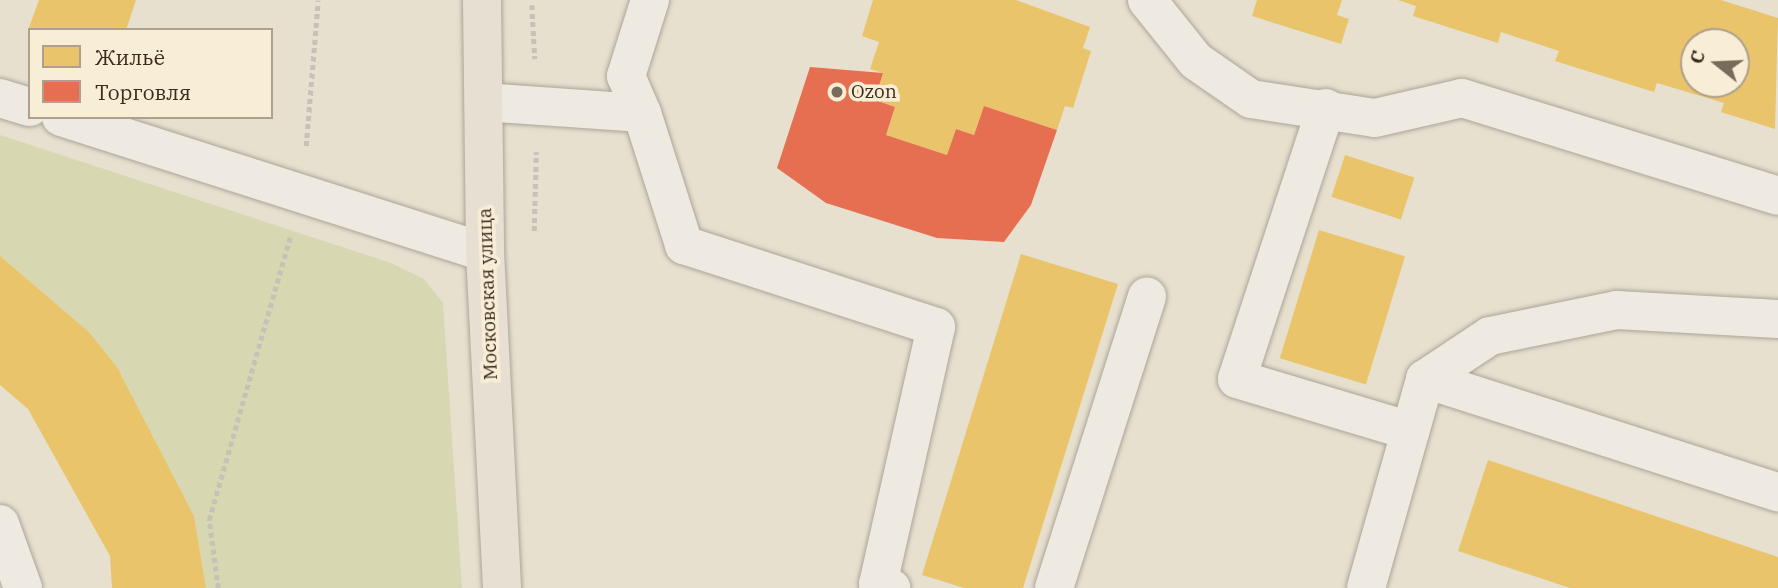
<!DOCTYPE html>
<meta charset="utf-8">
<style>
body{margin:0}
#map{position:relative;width:1778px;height:588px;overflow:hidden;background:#e7e0cf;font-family:"IBM Plex Serif",serif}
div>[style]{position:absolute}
.green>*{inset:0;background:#d7d7b1}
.homes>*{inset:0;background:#e9c46a;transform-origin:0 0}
.shops>*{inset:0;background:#e76f51}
.path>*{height:4.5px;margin-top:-2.25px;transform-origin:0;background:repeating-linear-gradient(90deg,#c8c1b7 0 5px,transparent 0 8.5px)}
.roads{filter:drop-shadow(0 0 2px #aca598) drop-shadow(0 0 2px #aca598)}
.minor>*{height:38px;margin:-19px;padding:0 19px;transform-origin:19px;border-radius:19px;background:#efeae1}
.major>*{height:38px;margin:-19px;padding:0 19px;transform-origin:19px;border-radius:19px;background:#e7e0d2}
.dots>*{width:19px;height:19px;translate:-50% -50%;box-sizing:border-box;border:4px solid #f8edd5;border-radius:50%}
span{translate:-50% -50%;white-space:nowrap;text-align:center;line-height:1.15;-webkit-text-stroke:7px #f8edd5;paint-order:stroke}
.poi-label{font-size:19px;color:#3c2c1e}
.left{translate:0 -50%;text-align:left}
.street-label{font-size:19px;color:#3c2c1e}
.legend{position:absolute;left:28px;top:28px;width:245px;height:91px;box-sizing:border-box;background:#f8edd5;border:2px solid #ada08c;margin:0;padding:9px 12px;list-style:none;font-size:21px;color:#3c2c1e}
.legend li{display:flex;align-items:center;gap:14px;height:35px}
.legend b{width:35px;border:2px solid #ada08c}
.north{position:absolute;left:1680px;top:28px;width:70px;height:70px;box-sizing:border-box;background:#f8edd5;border:2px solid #ada08c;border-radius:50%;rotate:288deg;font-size:19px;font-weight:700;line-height:28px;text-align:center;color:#3c2c1e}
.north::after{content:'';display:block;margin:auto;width:24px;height:32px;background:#786b5c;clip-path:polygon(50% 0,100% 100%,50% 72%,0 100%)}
</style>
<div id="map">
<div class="green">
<div style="clip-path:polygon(0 135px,391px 263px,424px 279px,443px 303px,462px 588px,206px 588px,194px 516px,117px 367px,89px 332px,0 256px)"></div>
</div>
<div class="homes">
<div style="clip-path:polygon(39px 0,136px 0,126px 30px,28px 30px)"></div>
<div style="clip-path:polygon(873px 0,1016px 0,1090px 27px,1083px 48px,1091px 51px,1073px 108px,1065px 106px,1057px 130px,984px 106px,974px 135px,956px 129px,947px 155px,886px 135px,895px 107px,875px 100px,883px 73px,870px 69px,879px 42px,862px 36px)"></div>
<div style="clip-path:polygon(1257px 0,1342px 0,1337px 15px,1349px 19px,1341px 44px,1252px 16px)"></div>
<div style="clip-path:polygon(evenodd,1398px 0,1721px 0,1778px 18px,1775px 129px,1721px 112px,1724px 103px,1657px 83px,1654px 92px,1555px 61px,1559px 51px,1501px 32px,1498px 43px,1413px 16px,1416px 6px,1398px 0,1694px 42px,1736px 42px,1736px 84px,1694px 84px,1694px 42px)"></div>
<div style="left:1345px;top:155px;width:73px;height:44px;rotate:18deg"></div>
<div style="left:1319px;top:230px;width:90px;height:134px;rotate:17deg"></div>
<div style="clip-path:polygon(1021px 254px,1118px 284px,1023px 588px,964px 588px,922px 575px)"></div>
<div style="clip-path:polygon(0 256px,89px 332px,117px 367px,194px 516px,206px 588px,112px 588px,110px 556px,28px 409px,0 385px)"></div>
<div style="clip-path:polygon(1488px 460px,1778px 557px,1778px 588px,1570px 588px,1458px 551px)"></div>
</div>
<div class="shops">
<div style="clip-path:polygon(810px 67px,883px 73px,875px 100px,895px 107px,886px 135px,947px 155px,956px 129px,974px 135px,984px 106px,1057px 130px,1031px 205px,1004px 242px,937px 238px,826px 203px,777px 168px)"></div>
</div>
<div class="path">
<div style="left:532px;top:5px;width:54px;rotate:86.8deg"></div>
<div style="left:306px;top:146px;width:146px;rotate:-85.3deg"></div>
<div style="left:534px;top:231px;width:79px;rotate:-88.5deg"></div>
<div style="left:218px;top:588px;width:69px;rotate:-97.5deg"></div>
<div style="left:209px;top:520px;width:294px;rotate:-74deg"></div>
</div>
<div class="roads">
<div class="minor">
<div style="left:650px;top:0;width:80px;rotate:107.5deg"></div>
<div style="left:626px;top:76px;width:40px;rotate:66.6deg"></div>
<div style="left:642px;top:113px;width:139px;rotate:72.3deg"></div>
<div style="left:684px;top:245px;width:265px;rotate:18deg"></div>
<div style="left:936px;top:327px;width:263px;rotate:102.7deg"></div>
<div style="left:878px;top:584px;width:14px;rotate:17deg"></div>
<div style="left:1147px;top:0;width:78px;rotate:51.2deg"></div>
<div style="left:1196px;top:61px;width:67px;rotate:34.6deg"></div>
<div style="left:1251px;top:99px;width:125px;rotate:8.7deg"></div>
<div style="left:1375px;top:118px;width:89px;rotate:-12.9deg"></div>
<div style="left:1462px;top:98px;width:331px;rotate:17.2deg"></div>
<div style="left:0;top:98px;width:31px;rotate:17deg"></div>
<div style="left:484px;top:102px;width:158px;rotate:4deg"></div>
<div style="left:1326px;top:108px;width:285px;rotate:108.2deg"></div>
<div style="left:1237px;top:379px;width:181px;rotate:16.7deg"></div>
<div style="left:61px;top:117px;width:445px;rotate:17.7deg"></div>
<div style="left:1425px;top:379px;width:371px;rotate:17.8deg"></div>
<div style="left:0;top:524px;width:68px;rotate:70.2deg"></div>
<div style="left:1054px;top:588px;width:306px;rotate:-72.3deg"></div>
<div style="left:1366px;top:588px;width:217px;rotate:-74.2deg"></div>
<div style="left:1425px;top:379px;width:78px;rotate:-33.5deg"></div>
<div style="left:1490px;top:336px;width:130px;rotate:-11.6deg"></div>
<div style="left:1617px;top:310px;width:161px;rotate:3.2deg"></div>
</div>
<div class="major">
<div style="left:482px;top:0;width:252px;rotate:89.3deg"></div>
<div style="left:485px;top:252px;width:336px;rotate:87.1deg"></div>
</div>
</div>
<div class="dots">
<div style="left:837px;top:92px;background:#786b5c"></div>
</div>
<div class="poi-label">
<span class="left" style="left:851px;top:92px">Ozon</span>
</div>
<div class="street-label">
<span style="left:488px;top:294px;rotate:-92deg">Московская улица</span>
</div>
<ul class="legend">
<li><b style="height:19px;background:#e9c46a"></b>Жильё</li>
<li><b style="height:19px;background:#e76f51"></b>Торговля</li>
</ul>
<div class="north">С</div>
</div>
